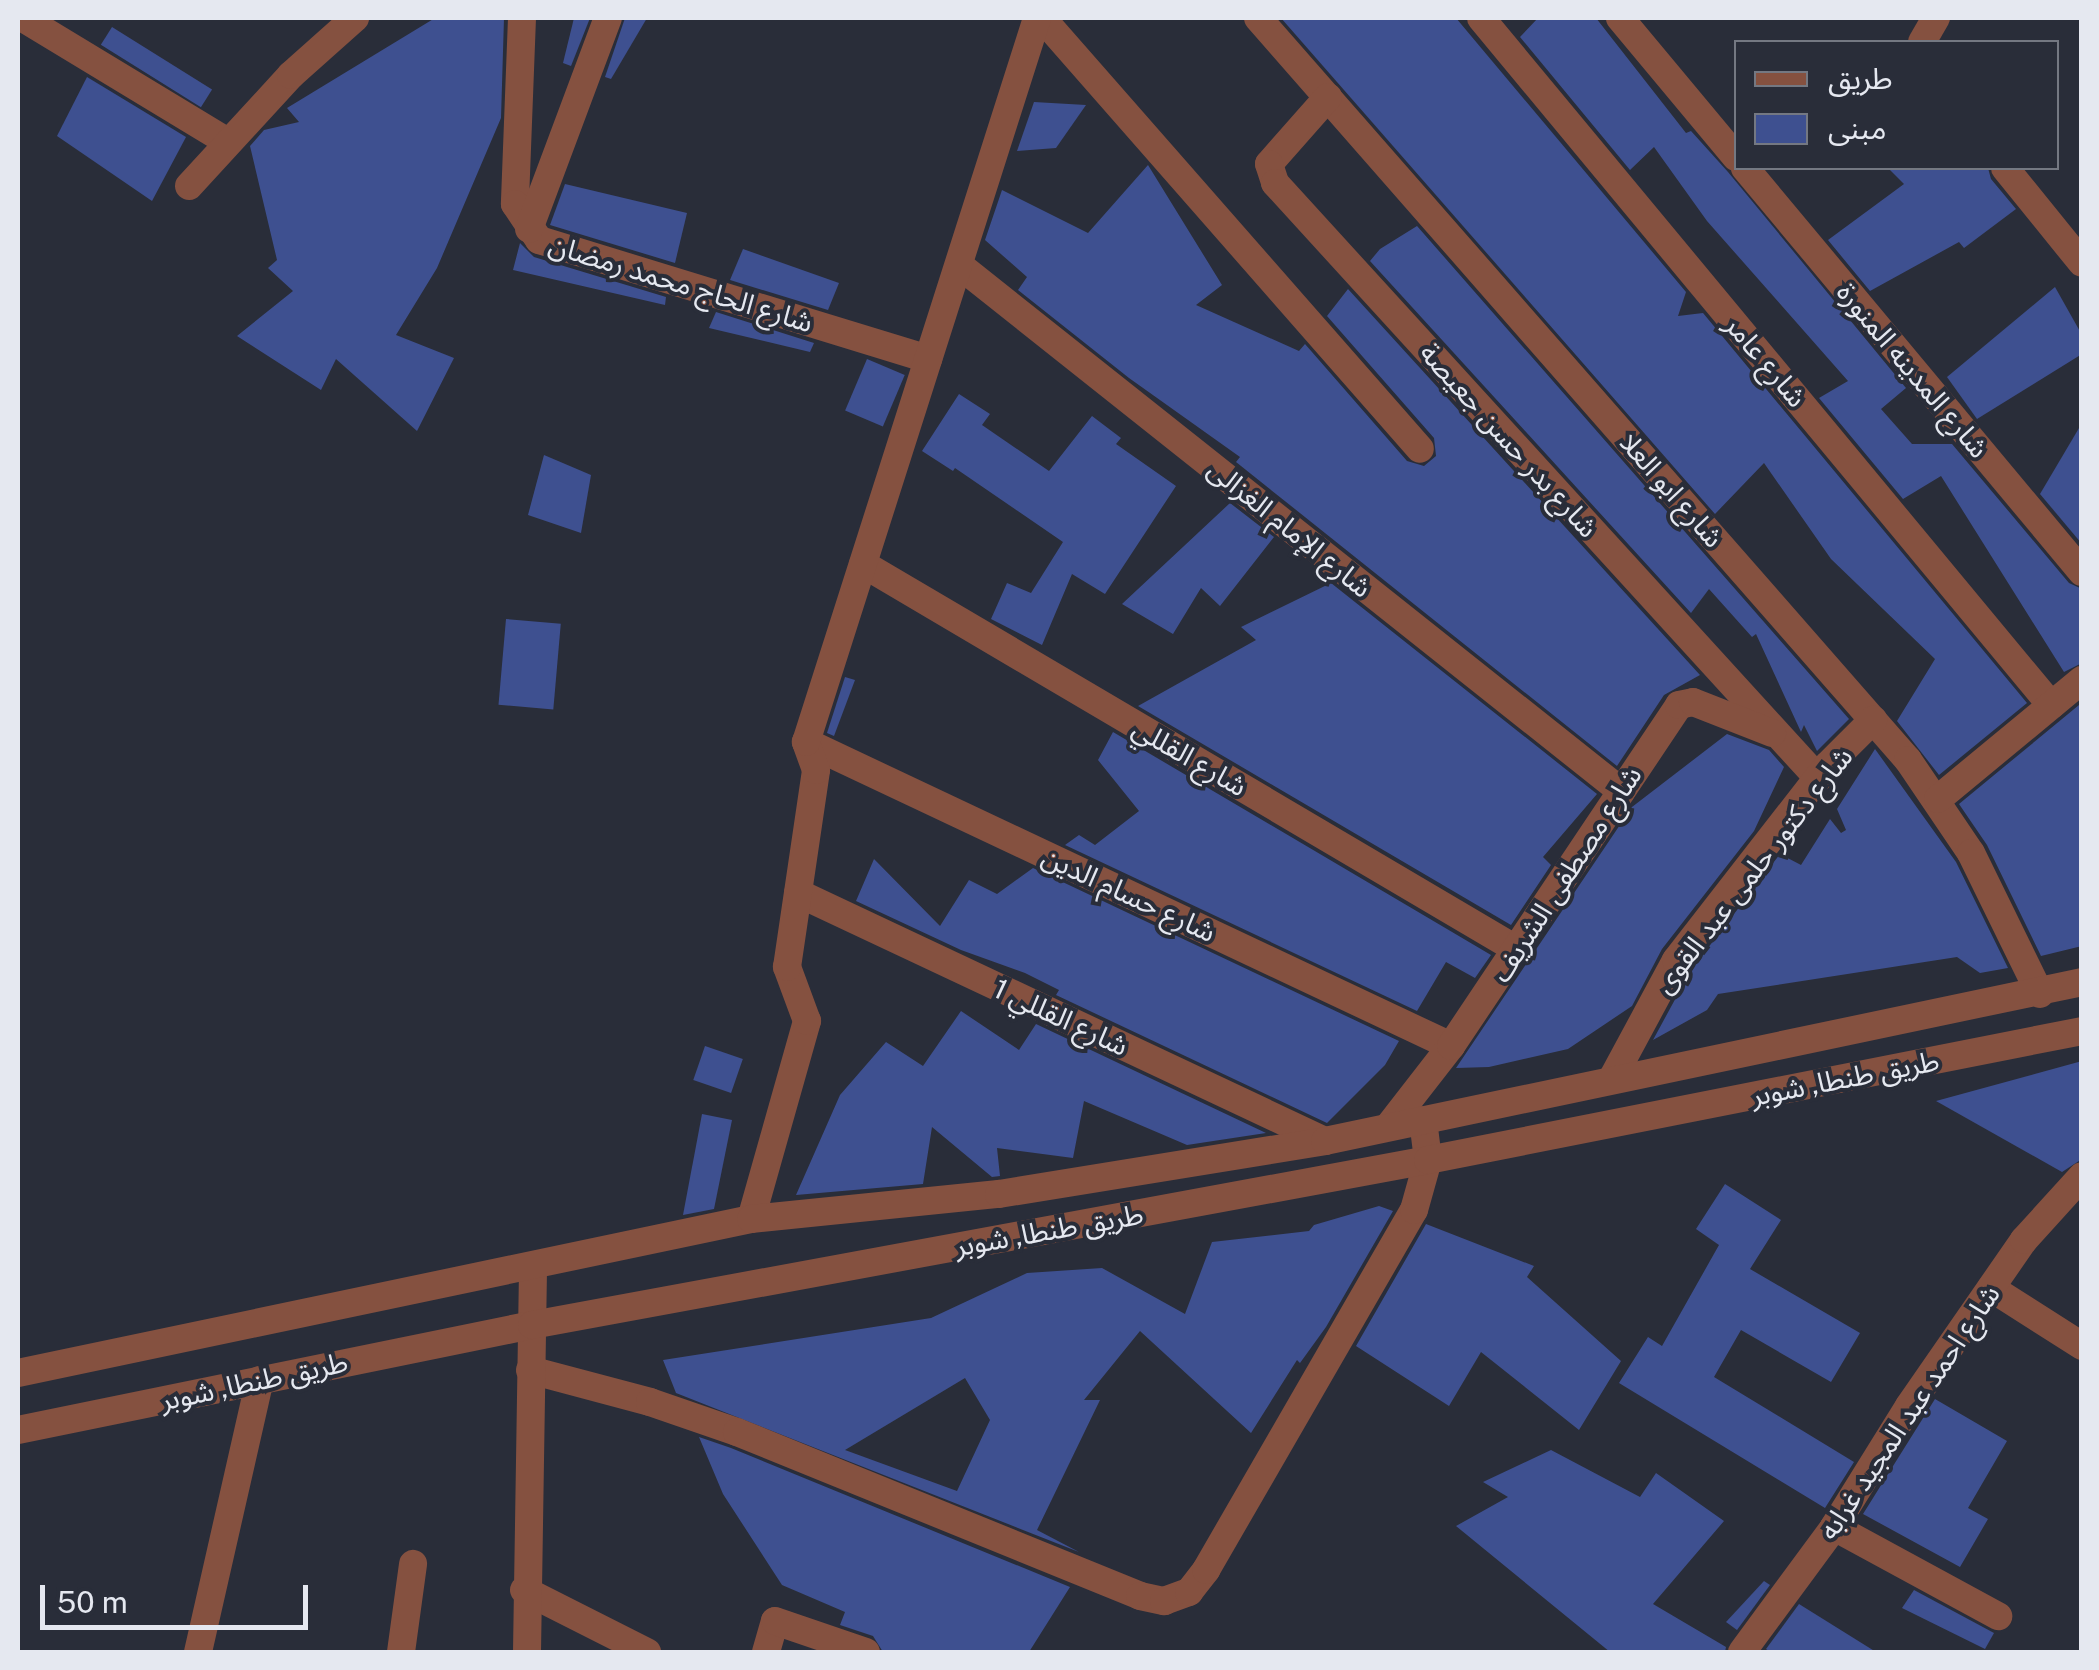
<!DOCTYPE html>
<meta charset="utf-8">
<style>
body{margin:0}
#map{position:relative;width:2099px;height:1670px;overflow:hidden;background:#292d39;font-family:"Public Sans","Noto Sans Arabic",sans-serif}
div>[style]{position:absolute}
.building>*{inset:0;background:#3e5090;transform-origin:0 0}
.minor>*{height:28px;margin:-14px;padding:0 14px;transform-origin:14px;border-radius:14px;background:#855140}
.tertiary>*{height:28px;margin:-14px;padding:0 14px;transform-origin:14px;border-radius:14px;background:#855140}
span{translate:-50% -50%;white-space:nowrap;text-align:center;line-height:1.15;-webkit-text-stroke:8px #292d39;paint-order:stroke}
.street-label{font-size:28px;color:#e5e8f0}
.frame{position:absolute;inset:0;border:20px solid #e5e8f0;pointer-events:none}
.legend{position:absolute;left:1734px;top:40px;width:325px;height:130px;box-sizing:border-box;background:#292d39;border:2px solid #747882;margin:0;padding:12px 18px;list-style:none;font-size:30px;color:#e5e8f0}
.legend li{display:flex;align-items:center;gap:20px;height:50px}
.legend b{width:50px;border:2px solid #747882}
.scale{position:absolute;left:40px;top:1585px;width:268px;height:45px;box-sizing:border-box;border:5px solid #e5e8f0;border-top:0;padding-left:12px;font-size:30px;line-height:35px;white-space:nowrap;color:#e5e8f0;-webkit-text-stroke:8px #292d39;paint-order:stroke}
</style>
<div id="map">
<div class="building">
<div style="clip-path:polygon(435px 18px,504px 18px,501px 118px,437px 268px,396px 335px,454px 358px,417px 431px,336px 359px,321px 390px,237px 336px,293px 291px,268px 268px,277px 260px,250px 146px,264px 130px,299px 122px,287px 108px)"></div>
<div style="clip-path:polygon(574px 18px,590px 18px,571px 66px,563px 63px)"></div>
<div style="clip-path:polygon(625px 18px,647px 18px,611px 79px,605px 77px)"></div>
<div style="clip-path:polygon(1281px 18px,1456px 18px,1686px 292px,1678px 316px,1703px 313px,2027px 703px,1939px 775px,1897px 721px,1935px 659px,1831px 559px,1764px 463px,1715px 514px)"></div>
<div style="clip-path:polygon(1538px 18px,1596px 18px,1686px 133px,1691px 131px,1728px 172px,1906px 388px,1881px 409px,1912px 444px,1952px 444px,2069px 583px,2082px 589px,2082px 663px,2064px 672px,1941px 476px,1903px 499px,1819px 398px,1848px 381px,1707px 221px,1654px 147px,1630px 170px,1520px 37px)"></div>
<div style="left:112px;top:27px;width:118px;height:21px;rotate:32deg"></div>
<div style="clip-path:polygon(87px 77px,186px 137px,152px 201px,57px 136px)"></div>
<div style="clip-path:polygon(1034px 102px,1086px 105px,1056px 148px,1017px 151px)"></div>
<div style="clip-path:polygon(1148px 165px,1222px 285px,1196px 305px,1299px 351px,1305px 344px,1407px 461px,1424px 466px,1436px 456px,1434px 438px,1327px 316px,1348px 289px,1700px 675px,1664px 695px,1617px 766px,1236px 462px,1240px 457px,1129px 378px,1018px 290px,1027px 277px,985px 240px,1002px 190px,1088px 233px)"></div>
<div style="clip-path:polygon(1888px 168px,1988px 168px,1991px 179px,2016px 209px,1964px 248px,1959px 242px,1870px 291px,1828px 240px,1904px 184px)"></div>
<div style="clip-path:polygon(565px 184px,687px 213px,675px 263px,550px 225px)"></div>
<div style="clip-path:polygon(1417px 226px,1849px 719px,1817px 751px,1804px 725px,1801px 732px,1756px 634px,1752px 637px,1709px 589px,1691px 613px,1370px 261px,1380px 249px)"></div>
<div style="clip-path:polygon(520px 243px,534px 257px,666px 297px,665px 305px,513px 270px)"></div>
<div style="clip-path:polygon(743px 249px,839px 283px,828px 310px,730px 280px)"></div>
<div style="clip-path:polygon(2055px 287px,2082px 335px,2082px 354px,1977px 419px,1947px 377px)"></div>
<div style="clip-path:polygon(716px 312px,814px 343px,810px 352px,709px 328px)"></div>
<div style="left:867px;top:359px;width:41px;height:56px;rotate:23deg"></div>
<div style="clip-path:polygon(959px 394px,990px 414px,982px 425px,1049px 471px,1092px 416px,1121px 438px,1116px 444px,1176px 486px,1105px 594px,1072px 574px,1042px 645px,991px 619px,1007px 583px,1031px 593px,1063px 542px,955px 468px,953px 471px,922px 451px)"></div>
<div style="clip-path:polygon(2082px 423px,2082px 544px,2040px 494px)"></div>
<div style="clip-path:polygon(544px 455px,591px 475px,581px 533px,528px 515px)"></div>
<div style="clip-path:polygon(1230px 503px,1274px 537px,1220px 606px,1201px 588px,1173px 634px,1122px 604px)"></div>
<div style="clip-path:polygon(1331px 583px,1597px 794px,1543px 857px,1551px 865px,1511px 925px,1138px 706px,1256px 640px,1241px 627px)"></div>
<div style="left:506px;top:619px;width:55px;height:86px;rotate:5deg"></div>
<div style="clip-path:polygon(845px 677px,855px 680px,834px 736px,827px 733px)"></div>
<div style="clip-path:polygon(2079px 705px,2082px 946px,2041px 956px,1987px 845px,1959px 804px)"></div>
<div style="clip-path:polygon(1113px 732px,1491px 955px,1475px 978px,1446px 962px,1417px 1011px,1065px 845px,1079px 835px,1095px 845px,1139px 811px,1098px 760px)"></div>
<div style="clip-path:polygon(1727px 734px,1769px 750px,1784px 767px,1754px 831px,1662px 949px,1632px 1006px,1568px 1049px,1489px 1067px,1456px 1068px,1632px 807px)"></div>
<div style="clip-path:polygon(1875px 749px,1956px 862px,2008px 968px,1980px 973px,1957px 957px,1718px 994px,1707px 1010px,1653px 1040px,1691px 970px,1780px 854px,1801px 865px,1830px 819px,1841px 833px,1846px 830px,1837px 809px)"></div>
<div style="clip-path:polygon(874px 859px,940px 926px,969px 880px,997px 894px,1033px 868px,1399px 1041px,1385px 1065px,1327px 1123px,1056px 995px,1059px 990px,1025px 973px,961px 950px,856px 901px)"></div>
<div style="clip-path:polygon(961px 1011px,1019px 1050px,1036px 1024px,1266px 1133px,1187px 1145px,1084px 1101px,1073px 1158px,997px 1148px,1000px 1176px,992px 1177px,932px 1127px,923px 1184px,796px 1195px,840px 1095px,886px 1042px,923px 1066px)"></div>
<div style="left:705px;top:1046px;width:40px;height:36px;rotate:19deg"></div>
<div style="clip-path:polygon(2082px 1061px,2082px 1159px,2062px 1172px,1936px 1101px)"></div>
<div style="clip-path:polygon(702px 1114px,732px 1120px,714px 1209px,683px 1215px)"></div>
<div style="clip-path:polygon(1725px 1184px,1781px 1220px,1750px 1269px,1860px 1333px,1831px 1382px,1741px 1330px,1714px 1377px,1854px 1462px,1825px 1508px,1619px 1383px,1648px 1337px,1662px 1346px,1719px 1245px,1696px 1229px)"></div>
<div style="clip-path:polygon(evenodd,1379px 1206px,1393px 1211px,1326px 1327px,1300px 1363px,1297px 1360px,1251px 1433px,1140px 1331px,1084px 1400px,1100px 1400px,1037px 1530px,1079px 1552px,676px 1393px,663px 1360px,931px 1318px,1027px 1273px,1102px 1268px,1185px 1314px,1212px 1242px,1309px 1231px,1314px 1225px,1379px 1206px,965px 1378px,990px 1420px,957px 1491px,845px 1450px,965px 1378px)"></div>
<div style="clip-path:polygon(1426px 1224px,1534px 1266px,1527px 1277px,1621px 1361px,1579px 1430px,1481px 1352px,1449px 1406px,1356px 1346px)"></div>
<div style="clip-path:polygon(1935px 1399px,2007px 1441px,1968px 1508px,1988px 1519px,1960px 1567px,1863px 1514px)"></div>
<div style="clip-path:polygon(699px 1437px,731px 1448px,1070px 1587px,1029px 1652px,883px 1652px,873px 1636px,840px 1625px,845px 1612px,782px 1585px,723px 1494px)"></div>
<div style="clip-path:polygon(1551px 1450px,1640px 1497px,1656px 1473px,1724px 1521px,1653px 1604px,1726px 1647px,1725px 1652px,1610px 1652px,1456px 1526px,1508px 1497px,1483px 1482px)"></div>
<div style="clip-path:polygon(1764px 1581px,1770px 1585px,1737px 1630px,1726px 1622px)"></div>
<div style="clip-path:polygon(1914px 1590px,1994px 1633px,1985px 1649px,1902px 1608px)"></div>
<div style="clip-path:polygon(1799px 1604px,1876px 1652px,1770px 1652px,1766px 1649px)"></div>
</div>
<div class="minor">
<div style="left:23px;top:18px;width:237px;rotate:31.2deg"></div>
<div style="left:522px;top:18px;width:186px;rotate:92.2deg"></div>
<div style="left:515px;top:204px;width:43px;rotate:56.3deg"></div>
<div style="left:539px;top:240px;width:407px;rotate:17deg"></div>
<div style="left:1042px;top:18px;width:573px;rotate:48.75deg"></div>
<div style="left:1258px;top:18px;width:986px;rotate:48.78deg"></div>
<div style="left:1908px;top:760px;width:112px;rotate:55.9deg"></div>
<div style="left:1971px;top:853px;width:157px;rotate:63.9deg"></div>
<div style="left:1481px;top:18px;width:893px;rotate:50.32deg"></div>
<div style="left:1620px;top:18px;width:181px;rotate:50.2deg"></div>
<div style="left:1922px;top:42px;width:28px;rotate:-60deg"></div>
<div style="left:1328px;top:97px;width:89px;rotate:131.4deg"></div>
<div style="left:1269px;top:164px;width:20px;rotate:72deg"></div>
<div style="left:1275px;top:183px;width:806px;rotate:47.62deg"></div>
<div style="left:1745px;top:168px;width:526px;rotate:50.17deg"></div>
<div style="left:2005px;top:168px;width:122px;rotate:51deg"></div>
<div style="left:189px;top:186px;width:151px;rotate:-47.4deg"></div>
<div style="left:291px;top:75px;width:86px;rotate:-41.7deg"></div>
<div style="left:529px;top:229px;width:225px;rotate:-69.5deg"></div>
<div style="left:959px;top:265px;width:846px;rotate:38.47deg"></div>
<div style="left:863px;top:564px;width:758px;rotate:30.52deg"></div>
<div style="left:806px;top:742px;width:713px;rotate:25.24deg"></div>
<div style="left:1938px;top:799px;width:187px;rotate:-39.6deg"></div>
<div style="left:798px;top:893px;width:582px;rotate:25.2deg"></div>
<div style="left:1612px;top:1079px;width:135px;rotate:-61.7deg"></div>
<div style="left:1676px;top:960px;width:247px;rotate:-52.1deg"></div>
<div style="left:1828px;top:765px;width:64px;rotate:-45deg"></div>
<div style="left:1388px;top:1127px;width:103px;rotate:-52.1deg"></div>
<div style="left:1451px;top:1046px;width:410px;rotate:-56.2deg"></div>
<div style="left:1679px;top:705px;width:14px;rotate:-12deg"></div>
<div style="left:1693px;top:702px;width:85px;rotate:21.4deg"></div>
<div style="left:751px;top:1219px;width:206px;rotate:-74.2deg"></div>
<div style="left:807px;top:1021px;width:58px;rotate:-110.3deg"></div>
<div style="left:787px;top:967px;width:199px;rotate:-81.6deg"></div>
<div style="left:816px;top:770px;width:30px;rotate:-110deg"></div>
<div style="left:806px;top:742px;width:760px;rotate:-72.3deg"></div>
<div style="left:1991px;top:1288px;width:108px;rotate:32.5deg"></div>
<div style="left:530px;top:1370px;width:124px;rotate:14.9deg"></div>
<div style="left:650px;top:1402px;width:92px;rotate:19deg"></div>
<div style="left:737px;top:1432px;width:435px;rotate:22.1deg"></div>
<div style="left:1140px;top:1596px;width:25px;rotate:12deg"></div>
<div style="left:1164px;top:1601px;width:27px;rotate:-20deg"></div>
<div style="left:1189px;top:1592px;width:28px;rotate:-52deg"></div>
<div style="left:1206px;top:1570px;width:416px;rotate:-60deg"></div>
<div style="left:1414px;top:1210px;width:52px;rotate:-74.4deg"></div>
<div style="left:1428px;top:1160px;width:40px;rotate:-97.1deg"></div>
<div style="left:1834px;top:1527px;width:187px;rotate:28.5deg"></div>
<div style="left:524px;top:1590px;width:138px;rotate:26.8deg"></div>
<div style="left:198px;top:1652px;width:279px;rotate:-77.2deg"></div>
<div style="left:401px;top:1652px;width:89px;rotate:-82.2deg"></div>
<div style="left:527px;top:1652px;width:384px;rotate:-89.1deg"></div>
<div style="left:766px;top:1652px;width:32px;rotate:-74deg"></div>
<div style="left:775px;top:1621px;width:96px;rotate:18.8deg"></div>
<div style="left:1742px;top:1652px;width:155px;rotate:-53.6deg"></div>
<div style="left:1834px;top:1527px;width:142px;rotate:-58.2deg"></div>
<div style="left:1909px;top:1406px;width:202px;rotate:-55.3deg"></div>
<div style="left:2024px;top:1240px;width:86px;rotate:-47.8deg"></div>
</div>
<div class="tertiary">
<div style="left:18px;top:1373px;width:749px;rotate:-11.87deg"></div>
<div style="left:751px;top:1219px;width:249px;rotate:-5.8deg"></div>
<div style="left:999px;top:1194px;width:330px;rotate:-9.2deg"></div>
<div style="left:1325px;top:1141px;width:774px;rotate:-11.86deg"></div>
<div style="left:18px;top:1430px;width:525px;rotate:-11.55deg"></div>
<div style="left:532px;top:1325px;width:911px;rotate:-10.43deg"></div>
<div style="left:1428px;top:1160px;width:667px;rotate:-11.16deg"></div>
</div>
<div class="street-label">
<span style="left:681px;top:283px;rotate:17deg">شارع الحاج محمد رمضان</span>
<span style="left:1766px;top:361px;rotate:50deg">شارع عامر</span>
<span style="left:1913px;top:370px;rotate:50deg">شارع المدينه المنورة</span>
<span style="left:1509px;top:440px;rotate:48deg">شارع بدر حسن جعيصة</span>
<span style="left:1672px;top:490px;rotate:49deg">شارع ابو العلا</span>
<span style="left:1290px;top:528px;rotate:39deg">شارع الإمام الغزالى</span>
<span style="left:1190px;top:757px;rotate:30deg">شارع القللي</span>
<span style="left:1753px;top:870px;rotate:-52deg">شارع دكتور حلمى عبد القوى</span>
<span style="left:1566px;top:874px;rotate:-57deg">شارع مصطفى الشريف</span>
<span style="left:1129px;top:894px;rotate:25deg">شارع حسام الدين</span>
<span style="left:1061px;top:1017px;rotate:25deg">شارع القللي 1</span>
<span style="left:1845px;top:1078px;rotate:-11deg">طريق طنطا, شوبر</span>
<span style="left:1049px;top:1230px;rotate:-10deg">طريق طنطا, شوبر</span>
<span style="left:254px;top:1381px;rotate:-12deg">طريق طنطا, شوبر</span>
<span style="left:1909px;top:1412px;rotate:-56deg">شارع احمد عبد المجيد غرابه</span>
</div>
<div class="frame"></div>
<ul class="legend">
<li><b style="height:12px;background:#855140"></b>طريق</li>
<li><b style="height:28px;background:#3e5090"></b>مبنى</li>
</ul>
<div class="scale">50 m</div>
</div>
